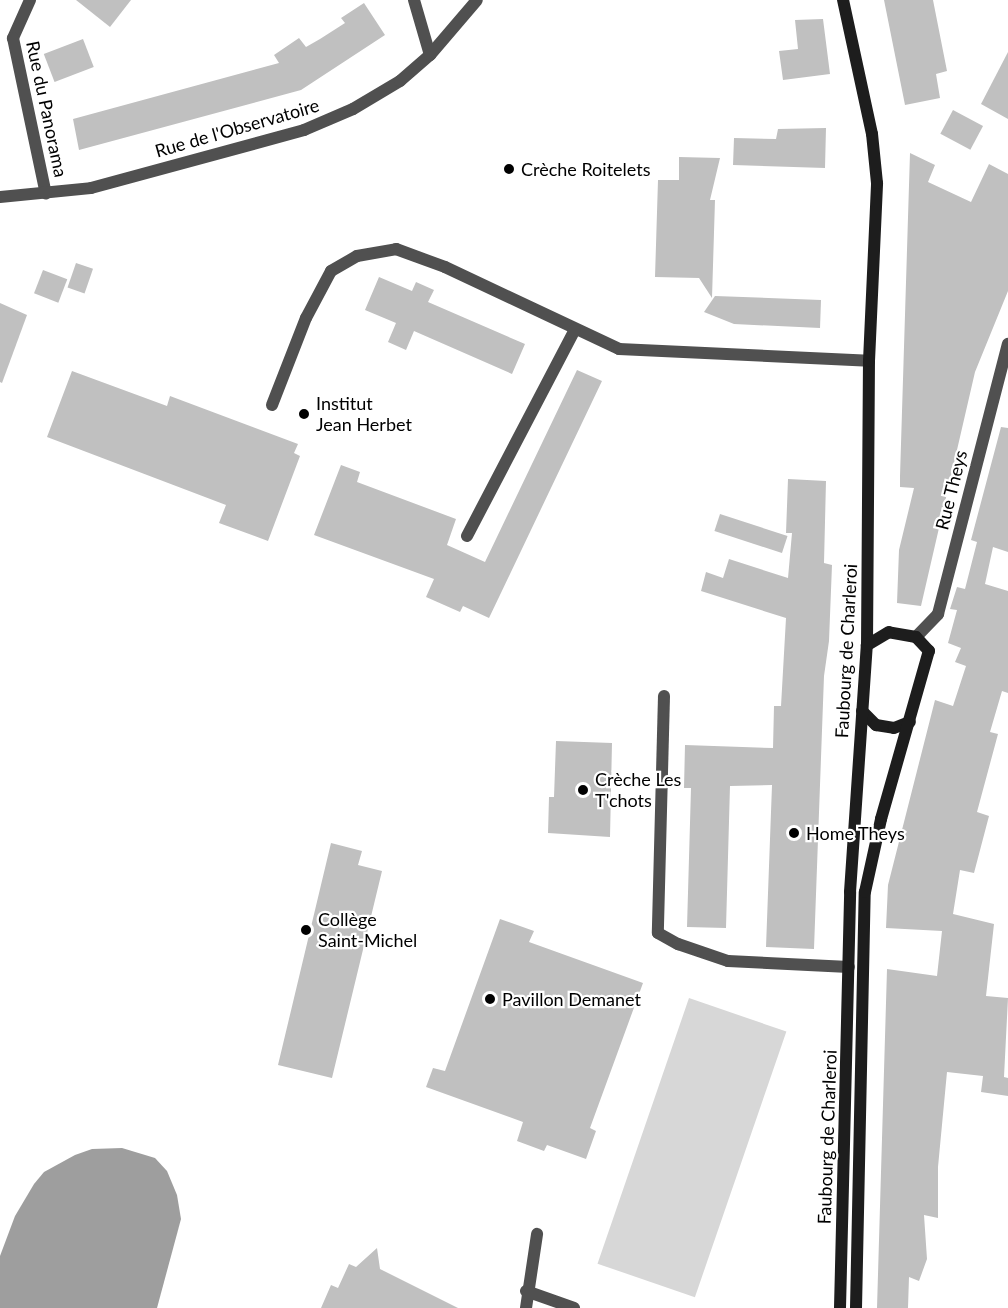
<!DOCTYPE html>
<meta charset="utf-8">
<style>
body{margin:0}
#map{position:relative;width:1008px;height:1308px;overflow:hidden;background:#fff;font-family:Lato,sans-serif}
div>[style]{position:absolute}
.green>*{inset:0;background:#d7d7d7;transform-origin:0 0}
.water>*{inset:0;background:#9e9e9e}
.building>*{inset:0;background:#c0c0c0;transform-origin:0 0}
.service>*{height:12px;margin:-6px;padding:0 6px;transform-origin:6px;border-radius:6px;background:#505050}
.minor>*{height:12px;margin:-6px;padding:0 6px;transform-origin:6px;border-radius:6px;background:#505050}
.secondary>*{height:12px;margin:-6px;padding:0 6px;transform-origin:6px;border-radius:6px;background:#1d1d1d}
.dots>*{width:16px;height:16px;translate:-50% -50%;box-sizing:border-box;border:3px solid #fff;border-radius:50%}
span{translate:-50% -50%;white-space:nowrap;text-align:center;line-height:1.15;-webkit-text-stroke:4.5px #fff;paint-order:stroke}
.street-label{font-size:18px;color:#000}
.poi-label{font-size:18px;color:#000}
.left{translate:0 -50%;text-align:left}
</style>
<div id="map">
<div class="green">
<div style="left:689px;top:998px;width:103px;height:281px;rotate:19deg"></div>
</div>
<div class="water">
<div style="clip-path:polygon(122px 1148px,155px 1158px,167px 1171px,177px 1195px,181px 1219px,157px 1308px,0 1308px,0 1256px,15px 1216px,34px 1184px,44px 1172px,75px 1155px,92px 1149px)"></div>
</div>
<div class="building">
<div style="clip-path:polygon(76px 0,131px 0,110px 27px)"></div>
<div style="clip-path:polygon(884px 0,933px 0,947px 71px,936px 74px,940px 98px,905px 105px)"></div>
<div style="clip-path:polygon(364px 3px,385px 35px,301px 90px,79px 150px,73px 119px,279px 63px,274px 55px,299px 38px,306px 47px,320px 39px,345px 23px,341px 18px)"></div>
<div style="clip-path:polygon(823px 19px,830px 74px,783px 80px,779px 51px,798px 49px,795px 20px)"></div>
<div style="left:83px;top:39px;width:30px;height:42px;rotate:69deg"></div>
<div style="clip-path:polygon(1008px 52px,1008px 119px,981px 104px)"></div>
<div style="left:953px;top:110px;width:34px;height:27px;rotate:28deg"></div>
<div style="clip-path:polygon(826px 128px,825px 168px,733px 165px,734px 138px,776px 139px,778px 129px)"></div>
<div style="clip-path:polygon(910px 153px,935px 165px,928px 182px,971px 202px,989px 164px,1008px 174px,1008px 291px,975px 372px,921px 606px,897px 603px,899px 550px,914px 488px,900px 487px,900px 476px)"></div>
<div style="clip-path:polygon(679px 157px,720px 158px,710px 200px,715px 200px,712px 298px,699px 278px,655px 277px,658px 180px,679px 180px)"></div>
<div style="left:76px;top:263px;width:18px;height:26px;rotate:19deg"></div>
<div style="left:43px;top:270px;width:26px;height:25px;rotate:21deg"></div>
<div style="clip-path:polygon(379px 277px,412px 291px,416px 282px,434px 290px,428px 302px,525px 344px,512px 374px,414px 331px,406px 350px,388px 342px,396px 323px,365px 310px)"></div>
<div style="clip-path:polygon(715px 296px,821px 300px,820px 328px,734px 324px,704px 312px)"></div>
<div style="clip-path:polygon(0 303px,27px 315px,2px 383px,0 382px)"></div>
<div style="clip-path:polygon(577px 370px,602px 381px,489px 618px,463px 606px,460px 612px,426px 597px,434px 579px,314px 535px,341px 465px,360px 472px,357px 482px,456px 519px,447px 545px,485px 562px)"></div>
<div style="clip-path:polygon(72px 371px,167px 406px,170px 396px,298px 444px,294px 453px,300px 456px,268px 541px,219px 523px,226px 505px,47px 437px)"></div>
<div style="clip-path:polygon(1001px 427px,1008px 428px,1008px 552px,993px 547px,985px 584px,1008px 591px,1008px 693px,1002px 691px,990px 732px,998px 734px,977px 812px,989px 816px,974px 873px,960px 870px,953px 914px,994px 924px,986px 996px,1008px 998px,1004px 1077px,1008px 1078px,1008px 1096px,981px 1092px,983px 1076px,947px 1072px,938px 1167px,938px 1218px,924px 1215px,927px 1259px,919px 1281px,909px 1277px,908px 1308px,877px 1308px,887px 969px,937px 976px,942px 931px,886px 928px,888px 885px,935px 700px,953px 706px,966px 666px,955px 662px,961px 648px,948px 643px,957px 610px,950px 609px,957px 587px,965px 589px,977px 542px,971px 540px)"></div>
<div style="clip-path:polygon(788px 479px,826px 481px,824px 563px,832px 565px,829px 641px,824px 676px,814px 949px,766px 947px,772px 785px,730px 786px,726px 928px,687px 927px,691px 788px,684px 788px,685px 745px,773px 748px,774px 706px,781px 706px,786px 618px,701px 591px,706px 572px,723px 578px,729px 559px,788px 578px,792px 533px,786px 533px)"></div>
<div style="left:720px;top:514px;width:71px;height:18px;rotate:18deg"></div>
<div style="clip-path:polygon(556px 741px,612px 743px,610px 837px,548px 833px,549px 797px,554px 797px)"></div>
<div style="clip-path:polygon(331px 843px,362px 851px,358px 865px,382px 871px,332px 1078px,278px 1065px)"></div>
<div style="clip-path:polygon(500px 919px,534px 931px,529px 942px,643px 983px,590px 1128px,596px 1131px,586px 1159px,547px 1145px,544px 1151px,517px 1141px,523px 1122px,426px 1087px,433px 1068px,445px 1071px)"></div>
<div style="clip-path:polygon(377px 1248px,380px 1269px,458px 1308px,321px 1308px,331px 1285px,338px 1288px,349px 1264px,356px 1267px)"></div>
</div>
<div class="service">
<div style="left:272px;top:405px;width:93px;rotate:-68.7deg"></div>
<div style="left:306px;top:318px;width:53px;rotate:-62deg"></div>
<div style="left:331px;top:271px;width:30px;rotate:-30deg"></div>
<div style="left:357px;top:256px;width:40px;rotate:-10deg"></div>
<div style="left:396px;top:249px;width:52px;rotate:20.2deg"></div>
<div style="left:445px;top:267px;width:192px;rotate:25.2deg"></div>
<div style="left:619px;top:349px;width:250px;rotate:2.7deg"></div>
<div style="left:467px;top:536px;width:233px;rotate:-62.4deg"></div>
<div style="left:664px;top:696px;width:237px;rotate:91.5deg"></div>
<div style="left:658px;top:933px;width:23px;rotate:29deg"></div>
<div style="left:678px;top:944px;width:53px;rotate:18.8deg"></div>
<div style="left:728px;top:961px;width:121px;rotate:2.8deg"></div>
<div style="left:526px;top:1291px;width:51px;rotate:19.5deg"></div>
<div style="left:526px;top:1308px;width:75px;rotate:-81.5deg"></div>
</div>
<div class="minor">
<div style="left:30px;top:0;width:42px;rotate:114.1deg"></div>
<div style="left:13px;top:38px;width:159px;rotate:78.1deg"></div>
<div style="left:414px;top:0;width:57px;rotate:73.8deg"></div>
<div style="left:0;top:197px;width:91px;rotate:-5.6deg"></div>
<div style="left:91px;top:188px;width:221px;rotate:-15.2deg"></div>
<div style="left:304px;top:130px;width:53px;rotate:-23.2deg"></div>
<div style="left:353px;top:109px;width:55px;rotate:-30.8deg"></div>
<div style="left:400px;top:81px;width:40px;rotate:-41deg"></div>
<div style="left:430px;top:55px;width:72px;rotate:-49.5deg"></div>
<div style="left:916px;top:637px;width:32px;rotate:-46deg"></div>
<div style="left:938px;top:614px;width:279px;rotate:-75.5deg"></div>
</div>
<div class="secondary">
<div style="left:862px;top:711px;width:20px;rotate:45deg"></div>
<div style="left:876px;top:725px;width:18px;rotate:9deg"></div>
<div style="left:894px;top:728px;width:17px;rotate:-21deg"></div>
<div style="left:840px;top:1308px;width:416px;rotate:-88.6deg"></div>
<div style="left:850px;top:892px;width:248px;rotate:-86.1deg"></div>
<div style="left:867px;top:645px;width:284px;rotate:-89.6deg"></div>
<div style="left:869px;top:361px;width:178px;rotate:-87.4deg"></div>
<div style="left:877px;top:183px;width:49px;rotate:-95.8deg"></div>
<div style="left:872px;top:134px;width:137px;rotate:-102.2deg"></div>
<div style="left:856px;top:1308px;width:416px;rotate:-88.8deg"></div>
<div style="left:865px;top:892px;width:75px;rotate:-77.6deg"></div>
<div style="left:881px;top:819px;width:175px;rotate:-74.1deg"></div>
<div style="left:929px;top:651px;width:19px;rotate:-133deg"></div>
<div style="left:916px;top:637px;width:27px;rotate:-170deg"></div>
<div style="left:889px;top:632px;width:26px;rotate:149deg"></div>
</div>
<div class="dots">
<div style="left:509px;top:169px;background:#000"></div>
<div style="left:304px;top:414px;background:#000"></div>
<div style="left:583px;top:790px;background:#000"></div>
<div style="left:794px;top:833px;background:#000"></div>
<div style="left:306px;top:930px;background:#000"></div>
<div style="left:490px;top:999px;background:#000"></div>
</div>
<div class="street-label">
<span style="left:47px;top:109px;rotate:78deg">Rue du Panorama</span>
<span style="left:237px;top:128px;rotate:-16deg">Rue de l'Observatoire</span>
<span style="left:951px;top:490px;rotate:-76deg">Rue Theys</span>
<span style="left:846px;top:651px;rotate:-87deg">Faubourg de Charleroi</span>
<span style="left:827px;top:1137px;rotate:-88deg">Faubourg de Charleroi</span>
</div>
<div class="poi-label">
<span class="left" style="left:521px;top:169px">Crèche Roitelets</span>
<span class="left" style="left:316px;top:414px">Institut<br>Jean Herbet</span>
<span class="left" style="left:595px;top:790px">Crèche Les<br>T'chots</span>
<span class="left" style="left:806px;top:833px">Home Theys</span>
<span class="left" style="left:318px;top:930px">Collège<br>Saint-Michel</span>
<span class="left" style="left:502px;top:999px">Pavillon Demanet</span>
</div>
</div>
